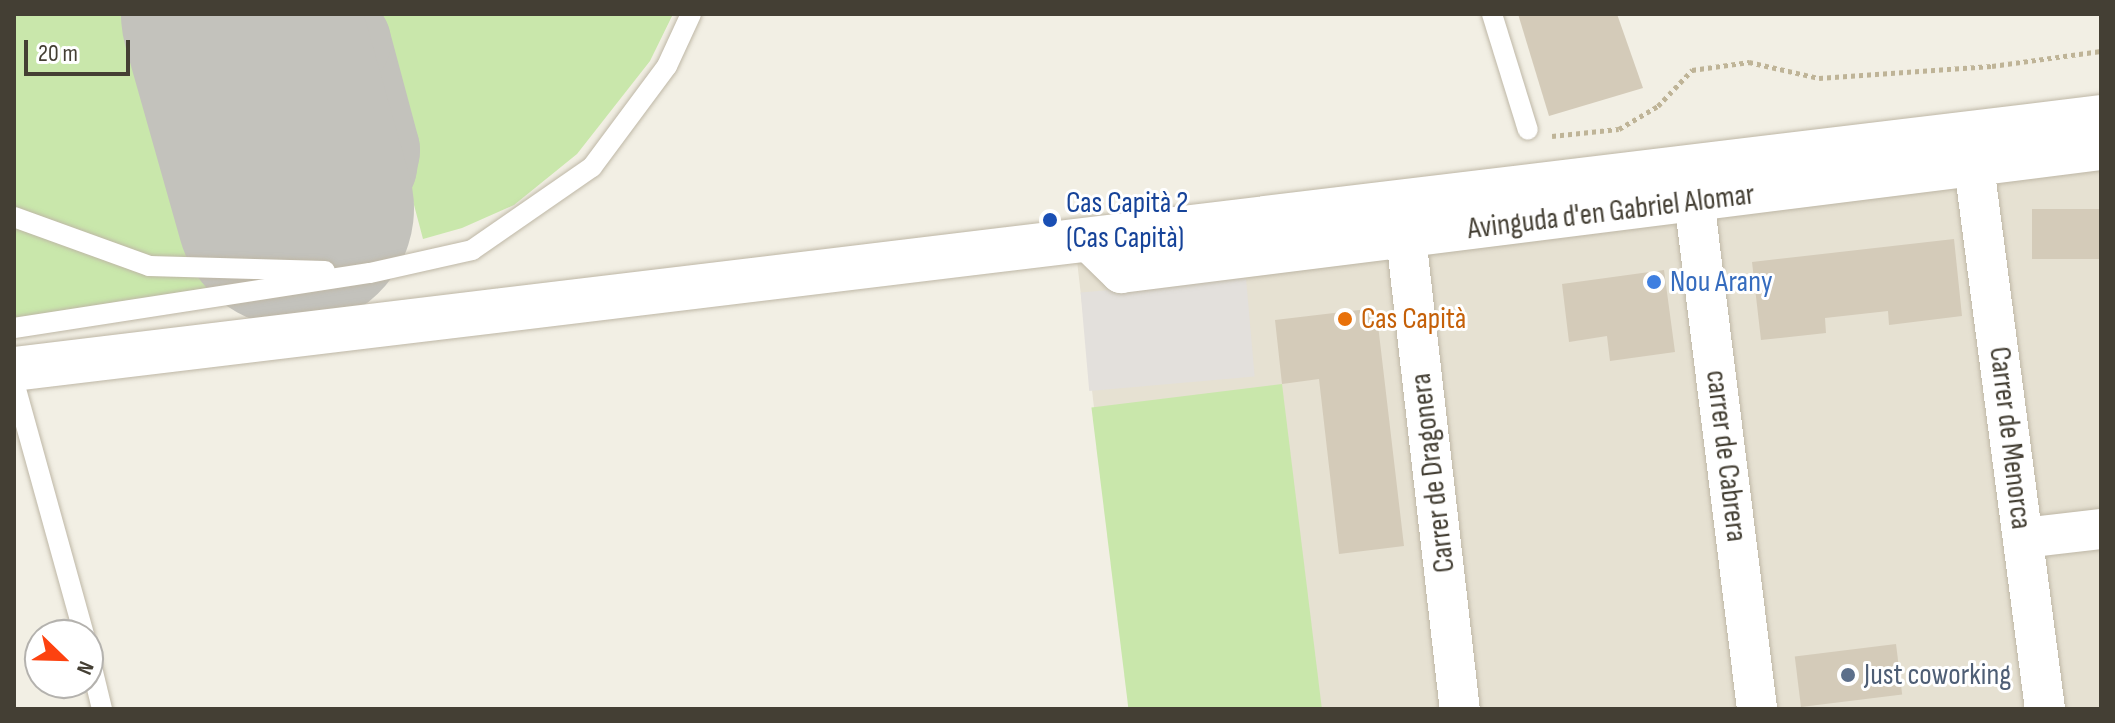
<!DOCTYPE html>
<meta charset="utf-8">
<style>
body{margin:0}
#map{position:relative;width:2115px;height:723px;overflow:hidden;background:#f2efe4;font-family:"Sofia Sans Condensed",sans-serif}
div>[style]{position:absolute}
.residential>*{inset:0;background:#e6e1d2}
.green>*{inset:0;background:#c9e7ab;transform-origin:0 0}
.parking>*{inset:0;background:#e3e0dc;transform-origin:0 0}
.taxiway>*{height:94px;margin:-47px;padding:0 47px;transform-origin:47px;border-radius:47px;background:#c3c2bc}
.runway>*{height:238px;margin:-119px;padding:0 119px;transform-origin:119px;border-radius:119px;background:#c3c2bc}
.building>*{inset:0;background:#d4cbb9;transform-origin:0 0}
.path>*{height:5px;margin-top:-2.5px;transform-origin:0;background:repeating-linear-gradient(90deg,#bfb497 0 4px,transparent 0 8px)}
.roads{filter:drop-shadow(0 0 2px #beb7a6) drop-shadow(0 0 2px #beb7a6)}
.service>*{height:20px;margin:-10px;padding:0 10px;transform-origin:10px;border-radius:10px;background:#fff}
.minor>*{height:40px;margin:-20px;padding:0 20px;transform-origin:20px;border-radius:20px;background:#fff}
.tertiary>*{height:44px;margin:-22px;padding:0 22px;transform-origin:22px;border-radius:22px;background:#fff}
.dots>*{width:22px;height:22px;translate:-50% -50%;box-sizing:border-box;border:4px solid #fff;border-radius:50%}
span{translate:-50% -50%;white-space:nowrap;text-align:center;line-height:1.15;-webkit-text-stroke:6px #fff;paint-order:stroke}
.transit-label{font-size:30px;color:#164399}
.left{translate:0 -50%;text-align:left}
.street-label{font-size:30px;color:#443f34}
.shop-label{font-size:30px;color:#366cbe}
.food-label{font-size:30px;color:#c56008}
.service-label{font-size:30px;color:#4e5e75}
.frame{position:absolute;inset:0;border:16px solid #443f34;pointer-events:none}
.north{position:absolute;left:24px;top:619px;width:80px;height:80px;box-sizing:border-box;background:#fff;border:2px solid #b4b2ae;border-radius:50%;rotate:113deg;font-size:22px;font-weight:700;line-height:32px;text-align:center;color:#443f34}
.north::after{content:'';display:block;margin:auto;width:28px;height:36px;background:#fd4210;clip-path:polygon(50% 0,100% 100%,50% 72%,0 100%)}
.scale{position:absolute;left:24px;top:40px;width:106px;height:36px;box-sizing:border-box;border:4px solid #443f34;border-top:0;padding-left:10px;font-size:24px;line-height:28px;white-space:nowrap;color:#443f34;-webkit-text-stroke:6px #fff;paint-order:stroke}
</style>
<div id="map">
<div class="residential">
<div style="clip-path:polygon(2101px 135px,2101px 709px,1129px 709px,1077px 261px)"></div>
</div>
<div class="green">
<div style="clip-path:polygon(14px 14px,173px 14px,248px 281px,111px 314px,14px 327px)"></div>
<div style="clip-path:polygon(350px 14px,673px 14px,650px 61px,577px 154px,514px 205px,462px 228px,423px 239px,368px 31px)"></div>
<div style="left:1282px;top:384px;width:328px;height:192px;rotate:83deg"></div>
</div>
<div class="parking">
<div style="left:1246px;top:278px;width:99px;height:166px;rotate:85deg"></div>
</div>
<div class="taxiway">
<div style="left:245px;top:14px;width:36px;rotate:85deg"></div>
<div style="left:248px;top:50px;width:62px;rotate:101.1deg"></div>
<div style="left:236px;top:111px;width:36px;rotate:88deg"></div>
<div style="left:237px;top:147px;width:23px;rotate:72deg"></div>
<div style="left:244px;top:169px;width:26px;rotate:54deg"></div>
<div style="left:259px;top:190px;width:19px;rotate:36deg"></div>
<div style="left:274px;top:201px;width:25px;rotate:16deg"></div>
<div style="left:298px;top:208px;width:35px;rotate:-8deg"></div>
<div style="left:333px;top:203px;width:19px;rotate:-28deg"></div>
<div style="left:350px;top:194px;width:34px;rotate:-54deg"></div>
<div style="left:370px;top:166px;width:16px;rotate:-79deg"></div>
<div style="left:373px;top:150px;width:112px;rotate:-105deg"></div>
<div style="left:344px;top:42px;width:40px;rotate:-136deg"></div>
</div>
<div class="runway">
<div style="left:240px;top:14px;width:202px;rotate:74.2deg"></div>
</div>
<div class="building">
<div style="clip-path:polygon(1518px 14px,1617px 14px,1643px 88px,1549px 116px)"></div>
<div style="left:2101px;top:209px;width:50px;height:69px;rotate:90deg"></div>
<div style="clip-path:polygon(1954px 239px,1962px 316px,1889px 325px,1888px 311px,1825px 318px,1826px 333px,1761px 340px,1752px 262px)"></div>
<div style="clip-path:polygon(1664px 270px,1675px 352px,1610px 361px,1607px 336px,1569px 342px,1562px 284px)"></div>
<div style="clip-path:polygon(1376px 308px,1404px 546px,1339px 554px,1319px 379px,1282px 384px,1275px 320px)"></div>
<div style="left:1896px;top:644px;width:51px;height:102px;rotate:83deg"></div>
</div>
<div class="path">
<div style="left:1552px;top:136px;width:67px;rotate:-6deg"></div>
<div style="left:1619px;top:129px;width:45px;rotate:-30.5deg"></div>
<div style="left:1658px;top:106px;width:50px;rotate:-46.6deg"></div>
<div style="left:1692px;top:70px;width:58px;rotate:-8deg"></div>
<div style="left:1749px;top:62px;width:72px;rotate:12.9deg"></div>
<div style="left:1819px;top:78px;width:173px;rotate:-4deg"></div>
<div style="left:1992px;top:66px;width:110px;rotate:-7.8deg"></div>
</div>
<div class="roads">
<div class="service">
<div style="left:1492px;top:14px;width:121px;rotate:72.8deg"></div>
<div style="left:14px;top:217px;width:144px;rotate:19.9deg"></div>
<div style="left:149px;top:266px;width:176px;rotate:1.6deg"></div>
<div style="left:14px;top:328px;width:360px;rotate:-8.8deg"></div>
<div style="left:370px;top:273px;width:105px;rotate:-12.7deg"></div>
<div style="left:472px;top:250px;width:146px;rotate:-34.7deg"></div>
<div style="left:592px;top:167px;width:126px;rotate:-53.4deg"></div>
<div style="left:667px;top:66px;width:57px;rotate:-65.2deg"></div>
<div style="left:14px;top:382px;width:263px;rotate:74.5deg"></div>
<div style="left:88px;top:651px;width:60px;rotate:76.4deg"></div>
</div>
<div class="minor">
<div style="left:1974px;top:166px;width:548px;rotate:82.55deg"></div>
<div style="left:1691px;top:175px;width:538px;rotate:82.95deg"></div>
<div style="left:1406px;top:237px;width:475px;rotate:83.5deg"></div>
<div style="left:1086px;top:239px;width:49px;rotate:44.2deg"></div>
<div style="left:1121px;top:273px;width:988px;rotate:-7.15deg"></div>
<div style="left:2023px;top:538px;width:79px;rotate:-6.6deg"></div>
</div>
<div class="tertiary">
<div style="left:14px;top:369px;width:2102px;rotate:-6.88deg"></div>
</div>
</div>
<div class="dots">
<div style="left:1050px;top:220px;background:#1a4fb4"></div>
<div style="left:1654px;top:282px;background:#3f7fe0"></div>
<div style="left:1345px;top:319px;background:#e8710a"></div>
<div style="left:1848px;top:675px;background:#5c6f8a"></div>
</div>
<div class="transit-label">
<span class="left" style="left:1066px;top:220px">Cas Capità 2<br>(Cas Capità)</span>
</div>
<div class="street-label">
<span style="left:1611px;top:212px;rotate:-7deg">Avinguda d'en Gabriel Alomar</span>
<span style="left:2010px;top:438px;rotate:83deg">Carrer de Menorca</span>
<span style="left:1726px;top:456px;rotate:83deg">carrer de Cabrera</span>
<span style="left:1433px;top:473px;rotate:-97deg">Carrer de Dragonera</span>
</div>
<div class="shop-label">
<span class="left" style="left:1670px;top:282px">Nou Arany</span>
</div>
<div class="food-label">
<span class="left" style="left:1361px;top:319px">Cas Capità</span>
</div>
<div class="service-label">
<span class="left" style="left:1864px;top:675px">Just coworking</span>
</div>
<div class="frame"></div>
<div class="north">N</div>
<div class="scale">20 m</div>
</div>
